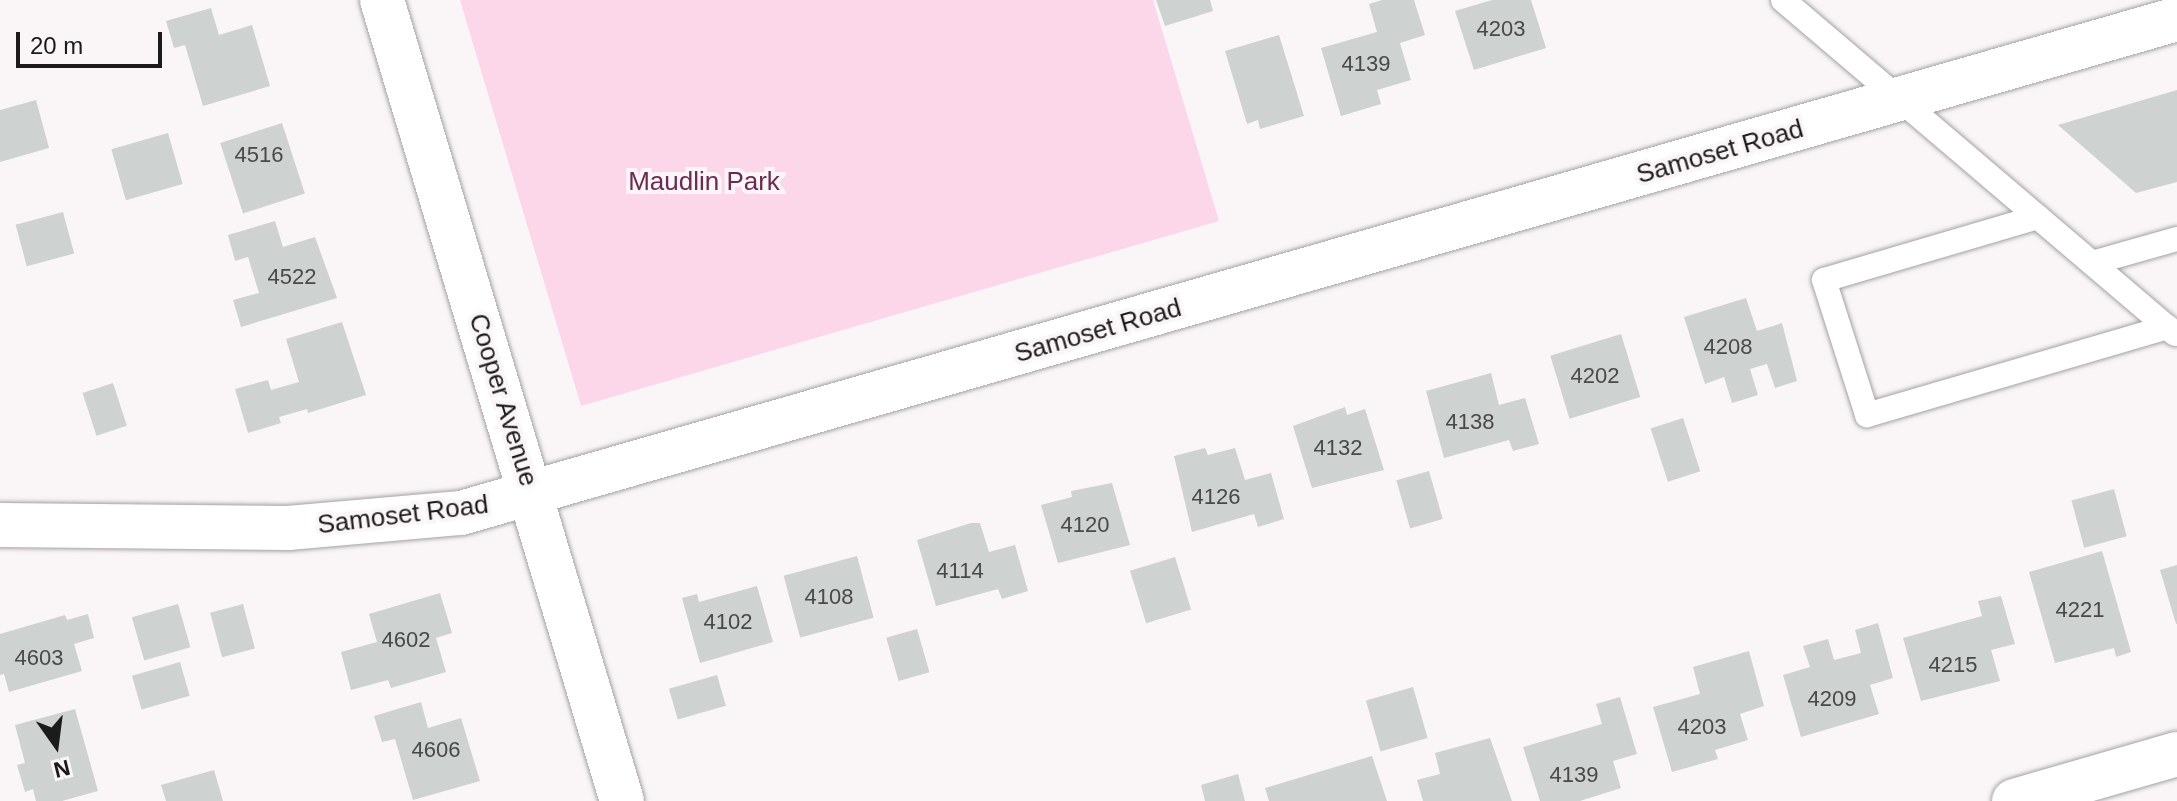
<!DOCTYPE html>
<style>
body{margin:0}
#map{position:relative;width:2177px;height:801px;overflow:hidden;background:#faf6f8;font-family:Helvetica,sans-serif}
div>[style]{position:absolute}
.green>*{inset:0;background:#fcd7e9}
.building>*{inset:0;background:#ced2d0;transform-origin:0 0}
.roads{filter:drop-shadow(0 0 2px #a5a2a3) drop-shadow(0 0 2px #a5a2a3)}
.lane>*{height:24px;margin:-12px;padding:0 12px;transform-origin:12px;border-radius:12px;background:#fff}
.street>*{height:44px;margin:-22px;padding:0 22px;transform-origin:22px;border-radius:22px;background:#fff}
span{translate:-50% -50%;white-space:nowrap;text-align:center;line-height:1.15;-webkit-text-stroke:8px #faf6f8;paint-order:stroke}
.number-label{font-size:22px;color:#484948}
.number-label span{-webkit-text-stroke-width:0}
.street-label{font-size:26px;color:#1c1b1b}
.park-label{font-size:26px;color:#6c2b51}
.north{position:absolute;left:16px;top:705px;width:80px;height:80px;-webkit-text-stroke:6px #faf6f8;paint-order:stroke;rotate:166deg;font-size:22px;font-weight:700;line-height:32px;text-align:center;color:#1c1b1b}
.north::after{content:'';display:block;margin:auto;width:28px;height:36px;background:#1c1b1b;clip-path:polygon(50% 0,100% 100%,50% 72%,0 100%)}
.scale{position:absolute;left:16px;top:32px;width:146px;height:36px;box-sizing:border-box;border:4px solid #1c1b1b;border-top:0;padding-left:10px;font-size:24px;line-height:28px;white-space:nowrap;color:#1c1b1b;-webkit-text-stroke:6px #faf6f8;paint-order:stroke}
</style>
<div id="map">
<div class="green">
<div style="clip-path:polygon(460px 0,1153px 0,1219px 221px,581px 406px)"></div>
</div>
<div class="building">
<div style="clip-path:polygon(1156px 0,1210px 0,1213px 11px,1165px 26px)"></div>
<div style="clip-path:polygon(1382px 0,1414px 0,1425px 35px,1400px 43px,1411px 80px,1377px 90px,1381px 104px,1341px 116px,1321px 48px,1377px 32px,1369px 4px)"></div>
<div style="clip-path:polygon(1492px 0,1531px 0,1546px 48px,1474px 70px,1455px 11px)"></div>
<div style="clip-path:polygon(211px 8px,219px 35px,252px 25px,270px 86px,203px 106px,185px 45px,174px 48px,166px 21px)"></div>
<div style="clip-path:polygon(1279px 35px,1304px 116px,1260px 129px,1258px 120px,1247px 124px,1225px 51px)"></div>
<div style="clip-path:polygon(2177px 90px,2177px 182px,2136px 193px,2058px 125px)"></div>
<div style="clip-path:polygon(36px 100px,49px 148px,0 162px,0 110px)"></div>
<div style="left:282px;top:123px;width:74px;height:65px;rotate:72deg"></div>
<div style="left:168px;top:133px;width:53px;height:59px;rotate:74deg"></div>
<div style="left:63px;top:212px;width:43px;height:49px;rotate:75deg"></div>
<div style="clip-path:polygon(275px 221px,283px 247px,315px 237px,337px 298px,241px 327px,233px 300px,259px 293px,248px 257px,235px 261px,228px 235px)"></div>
<div style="clip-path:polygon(1746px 298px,1757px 331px,1782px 323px,1797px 381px,1775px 388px,1767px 364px,1750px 369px,1758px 395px,1732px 403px,1724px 377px,1705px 384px,1684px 317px)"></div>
<div style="clip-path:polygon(342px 322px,366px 395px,308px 413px,307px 409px,279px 417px,281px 423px,248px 433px,235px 389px,268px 380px,271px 390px,299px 382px,286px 339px)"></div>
<div style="left:1621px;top:334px;width:66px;height:74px;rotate:73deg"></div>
<div style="clip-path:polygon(1491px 373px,1499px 405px,1525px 398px,1539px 444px,1513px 451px,1509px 440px,1444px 458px,1426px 391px)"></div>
<div style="left:113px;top:383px;width:45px;height:32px;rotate:72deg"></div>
<div style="clip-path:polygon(1345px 407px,1347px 415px,1365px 409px,1384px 470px,1312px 488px,1293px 426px)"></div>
<div style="left:1683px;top:418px;width:56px;height:34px;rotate:72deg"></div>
<div style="clip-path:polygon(1205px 448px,1208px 455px,1235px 448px,1245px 480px,1271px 473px,1284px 519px,1258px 527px,1254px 514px,1192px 532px,1174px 456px)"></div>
<div style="left:1429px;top:471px;width:50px;height:34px;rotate:74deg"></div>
<div style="clip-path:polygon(1112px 483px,1130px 545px,1058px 563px,1041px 505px,1072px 497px,1071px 491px)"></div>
<div style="left:2114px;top:489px;width:49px;height:44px;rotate:75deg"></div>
<div style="clip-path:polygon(971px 523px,980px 523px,989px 552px,1015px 545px,1028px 591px,1002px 599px,998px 589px,936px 606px,917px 540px)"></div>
<div style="clip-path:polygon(2102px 551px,2131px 652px,2116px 657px,2114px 648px,2055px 663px,2029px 572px)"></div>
<div style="left:857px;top:556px;width:64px;height:76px;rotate:75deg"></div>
<div style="left:1175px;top:557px;width:55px;height:47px;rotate:73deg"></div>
<div style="clip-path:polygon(2177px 565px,2177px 624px,2176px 624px,2160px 570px)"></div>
<div style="clip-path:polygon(757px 586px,773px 642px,700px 663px,682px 598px,697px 594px,699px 602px)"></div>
<div style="clip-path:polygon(440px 593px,452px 633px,436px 638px,446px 672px,391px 688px,388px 680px,351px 690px,341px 652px,377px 642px,369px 614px)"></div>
<div style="clip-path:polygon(2001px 596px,2015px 644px,1991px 650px,2000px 681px,1921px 701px,1903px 638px,1982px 616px,1978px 601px)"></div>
<div style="left:178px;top:604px;width:45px;height:48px;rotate:74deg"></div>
<div style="left:243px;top:604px;width:46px;height:34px;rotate:75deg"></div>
<div style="clip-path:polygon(88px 614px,94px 638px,74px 644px,82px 671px,9px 692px,4px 674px,0 675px,0 634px,65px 615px,67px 620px)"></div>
<div style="clip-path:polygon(1878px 623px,1893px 678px,1870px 685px,1879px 714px,1801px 737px,1783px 675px,1810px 667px,1803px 646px,1828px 639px,1834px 660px,1861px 653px,1855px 630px)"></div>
<div style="left:917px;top:629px;width:45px;height:32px;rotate:74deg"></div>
<div style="clip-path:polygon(1749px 651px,1764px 706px,1740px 714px,1748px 740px,1715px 750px,1718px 759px,1672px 772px,1653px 707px,1700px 694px,1693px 667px)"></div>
<div style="left:180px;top:662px;width:35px;height:50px;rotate:74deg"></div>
<div style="left:717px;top:675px;width:32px;height:50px;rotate:74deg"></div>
<div style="left:1413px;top:687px;width:53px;height:49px;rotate:74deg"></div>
<div style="clip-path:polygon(1620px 697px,1637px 754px,1613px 761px,1621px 788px,1580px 801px,1540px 801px,1523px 747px,1602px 724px,1596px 704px)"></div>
<div style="clip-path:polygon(421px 702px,428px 728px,461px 718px,480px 781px,413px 800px,395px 739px,382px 742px,374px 716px)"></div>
<div style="clip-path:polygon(75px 709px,98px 791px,62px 801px,36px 801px,33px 789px,25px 792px,17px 765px,25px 763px,15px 725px)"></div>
<div style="clip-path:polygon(1490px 738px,1512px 801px,1423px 801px,1417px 780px,1440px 774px,1435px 753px)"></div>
<div style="clip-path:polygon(1372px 756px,1387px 801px,1269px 801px,1265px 788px)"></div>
<div style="clip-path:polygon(214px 770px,223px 801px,166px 801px,161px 785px)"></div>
<div style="clip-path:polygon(1238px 774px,1245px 801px,1205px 801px,1201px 785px)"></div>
</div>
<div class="roads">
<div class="lane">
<div style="left:1783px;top:0;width:515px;rotate:40.43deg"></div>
<div style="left:2038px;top:217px;width:223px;rotate:163.6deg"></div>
<div style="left:1824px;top:280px;width:142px;rotate:72.3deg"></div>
<div style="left:1867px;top:415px;width:313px;rotate:-16.3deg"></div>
<div style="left:2092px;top:263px;width:88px;rotate:-15.8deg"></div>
</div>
<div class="street">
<div style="left:382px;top:0;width:836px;rotate:73.32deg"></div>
<div style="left:0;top:525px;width:288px;rotate:0.6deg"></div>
<div style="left:288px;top:528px;width:174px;rotate:-5deg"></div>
<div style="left:461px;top:513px;width:1786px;rotate:-16.06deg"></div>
<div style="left:2014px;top:801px;width:170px;rotate:-16.1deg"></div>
</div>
</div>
<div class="number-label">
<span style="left:1501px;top:29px">4203</span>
<span style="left:1366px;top:64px">4139</span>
<span style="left:259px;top:155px">4516</span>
<span style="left:292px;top:277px">4522</span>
<span style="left:1728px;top:347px">4208</span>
<span style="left:1595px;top:376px">4202</span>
<span style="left:1470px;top:422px">4138</span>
<span style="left:1338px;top:448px">4132</span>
<span style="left:1216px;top:497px">4126</span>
<span style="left:1085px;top:525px">4120</span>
<span style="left:960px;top:571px">4114</span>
<span style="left:829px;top:597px">4108</span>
<span style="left:2080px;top:610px">4221</span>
<span style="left:728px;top:622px">4102</span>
<span style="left:406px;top:640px">4602</span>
<span style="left:39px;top:658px">4603</span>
<span style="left:1953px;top:665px">4215</span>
<span style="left:1832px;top:699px">4209</span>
<span style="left:1702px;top:727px">4203</span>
<span style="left:436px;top:750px">4606</span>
<span style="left:1574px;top:775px">4139</span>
</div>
<div class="street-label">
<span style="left:1720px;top:152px;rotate:-16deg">Samoset Road</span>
<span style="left:1098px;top:331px;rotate:-16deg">Samoset Road</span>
<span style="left:503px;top:400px;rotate:73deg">Cooper Avenue</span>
<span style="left:403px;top:515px;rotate:-7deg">Samoset Road</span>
</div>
<div class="park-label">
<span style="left:704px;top:182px">Maudlin Park</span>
</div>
<div class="north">N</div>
<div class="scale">20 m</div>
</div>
